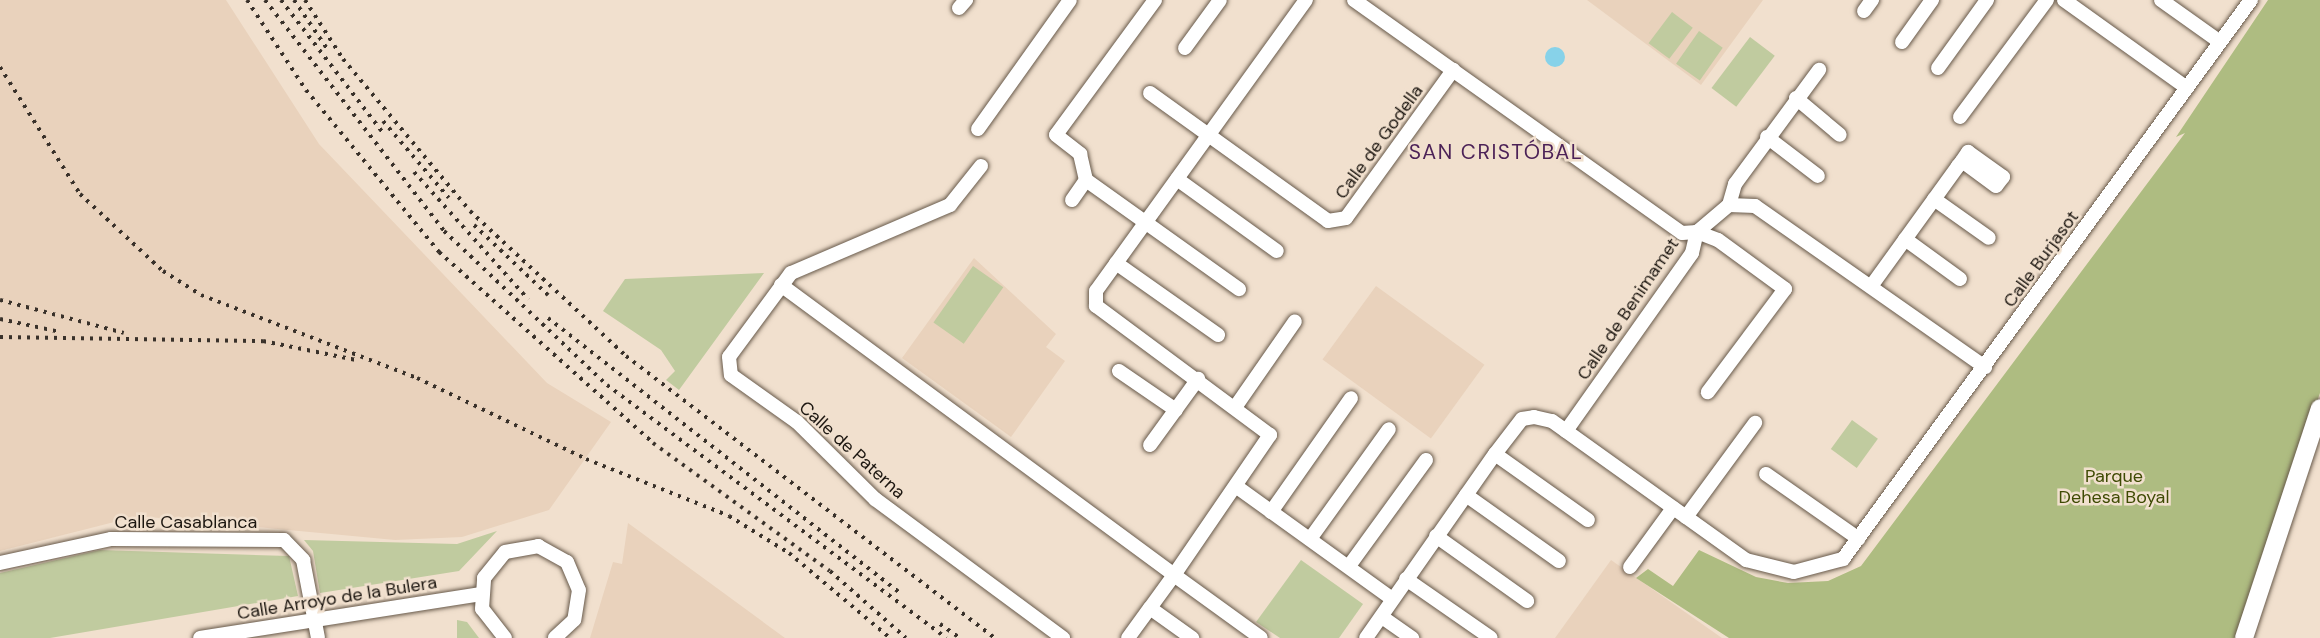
<!DOCTYPE html>
<meta charset="utf-8">
<style>
body{margin:0}
#map{position:relative;width:2320px;height:638px;overflow:hidden;background:#f1e0ce;font-family:"DM Sans",sans-serif}
div>[style]{position:absolute}
.built>*{inset:0;background:#e9d2bc;transform-origin:0 0}
.green>*{inset:0;background:#c0cb9f;transform-origin:0 0}
.forest>*{inset:0;background:#aebc81}
.water>*{inset:0;background:#87d2e9}
.round{border-radius:50%}
.roads{filter:drop-shadow(0 0 2px #67594a) drop-shadow(0 0 2px #67594a)}
.street>*{height:14px;margin:-7px;padding:0 7px;transform-origin:7px;border-radius:7px;background:#fff}
.secondary>*{height:18px;margin:-9px;padding:0 9px;transform-origin:9px;border-radius:9px;background:#fff}
.rail>*{height:4px;margin-top:-2px;transform-origin:0;background:repeating-linear-gradient(90deg,#39312a 0 3px,transparent 0 9px)}
span{translate:-50% -50%;white-space:nowrap;text-align:center;line-height:1.15;-webkit-text-stroke:5px #f1e0ce;paint-order:stroke}
.street-label{font-size:18px;color:#1c1610}
.park-label{font-size:18px;color:#3e4a03}
.quarter-label{font-size:21px;color:#4c2257;letter-spacing:1.5px}
</style>
<div id="map">
<div class="built">
<div style="clip-path:polygon(0 0,226px 0,319px 144px,547px 383px,611px 422px,549px 510px,462px 537px,395px 540px,138px 516px,0 551px)"></div>
<div style="clip-path:polygon(1587px 0,1763px 0,1701px 85px)"></div>
<div style="clip-path:polygon(974px 258px,1056px 334px,1046px 347px,1065px 361px,1011px 437px,902px 358px)"></div>
<div style="left:1376px;top:286px;width:134px;height:91px;rotate:36deg"></div>
<div style="clip-path:polygon(628px 523px,785px 638px,590px 638px,613px 562px,622px 564px)"></div>
<div style="clip-path:polygon(1611px 560px,1722px 638px,1555px 638px)"></div>
</div>
<div class="green">
<div style="left:1672px;top:12px;width:26px;height:39px;rotate:37deg"></div>
<div style="left:1699px;top:31px;width:29px;height:40px;rotate:35deg"></div>
<div style="left:1750px;top:37px;width:31px;height:64px;rotate:37deg"></div>
<div style="left:973px;top:266px;width:37px;height:69px;rotate:35deg"></div>
<div style="clip-path:polygon(764px 273px,679px 390px,666px 380px,675px 371px,661px 350px,603px 311px,625px 279px)"></div>
<div style="left:1852px;top:420px;width:32px;height:36px;rotate:36deg"></div>
<div style="clip-path:polygon(497px 531px,459px 571px,320px 593px,313px 551px,304px 540px,457px 544px)"></div>
<div style="clip-path:polygon(100px 550px,289px 556px,298px 596px,50px 638px,0 638px,0 573px)"></div>
<div style="clip-path:polygon(1301px 560px,1363px 604px,1339px 638px,1280px 638px,1256px 622px)"></div>
<div style="clip-path:polygon(457px 620px,467px 622px,479px 638px,457px 638px)"></div>
</div>
<div class="forest">
<div style="clip-path:polygon(2268px 0,2320px 0,2320px 393px,2235px 638px,1729px 638px,1636px 578px,1648px 569px,1673px 586px,1699px 550px,1756px 577px,1788px 583px,1828px 581px,1861px 566px,2185px 133px,2176px 137px)"></div>
</div>
<div class="water">
<div class="round" style="left:1545px;top:47px;width:20px;height:20px"></div>
</div>
<div class="roads">
<div class="street">
<div style="left:1155px;top:0;width:167px;rotate:126.3deg"></div>
<div style="left:1056px;top:135px;width:31px;rotate:38deg"></div>
<div style="left:1080px;top:154px;width:27px;rotate:77deg"></div>
<div style="left:1086px;top:180px;width:188px;rotate:35.5deg"></div>
<div style="left:1354px;top:0;width:402px;rotate:35.4deg"></div>
<div style="left:1682px;top:233px;width:15px;rotate:-4deg"></div>
<div style="left:1697px;top:232px;width:42px;rotate:-40.2deg"></div>
<div style="left:1729px;top:205px;width:22px;rotate:-74deg"></div>
<div style="left:1735px;top:184px;width:142px;rotate:-53.6deg"></div>
<div style="left:2064px;top:0;width:151px;rotate:35.6deg"></div>
<div style="left:2161px;top:0;width:72px;rotate:35.4deg"></div>
<div style="left:959px;top:8px;width:11px;rotate:-49deg"></div>
<div style="left:1864px;top:11px;width:14px;rotate:-54deg"></div>
<div style="left:1902px;top:42px;width:52px;rotate:-54.5deg"></div>
<div style="left:1185px;top:48px;width:59px;rotate:-53.9deg"></div>
<div style="left:1938px;top:68px;width:84px;rotate:-54.2deg"></div>
<div style="left:1150px;top:93px;width:219px;rotate:35.7deg"></div>
<div style="left:1328px;top:221px;width:18px;rotate:-9deg"></div>
<div style="left:1346px;top:218px;width:183px;rotate:-54.1deg"></div>
<div style="left:1796px;top:98px;width:57px;rotate:40.1deg"></div>
<div style="left:1960px;top:117px;width:146px;rotate:-53.4deg"></div>
<div style="left:978px;top:129px;width:158px;rotate:-54.5deg"></div>
<div style="left:1767px;top:137px;width:64px;rotate:37.4deg"></div>
<div style="left:981px;top:166px;width:50px;rotate:128.5deg"></div>
<div style="left:950px;top:205px;width:173px;rotate:156.8deg"></div>
<div style="left:791px;top:273px;width:104px;rotate:126.4deg"></div>
<div style="left:729px;top:357px;width:18px;rotate:84deg"></div>
<div style="left:731px;top:375px;width:81px;rotate:35.5deg"></div>
<div style="left:797px;top:422px;width:110px;rotate:44.6deg"></div>
<div style="left:875px;top:499px;width:234px;rotate:36.5deg"></div>
<div style="left:1177px;top:179px;width:123px;rotate:35.8deg"></div>
<div style="left:1934px;top:199px;width:67px;rotate:35.3deg"></div>
<div style="left:1072px;top:200px;width:24px;rotate:-55deg"></div>
<div style="left:1729px;top:205px;width:26px;rotate:2deg"></div>
<div style="left:1755px;top:206px;width:281px;rotate:35deg"></div>
<div style="left:1697px;top:232px;width:22px;rotate:21deg"></div>
<div style="left:1718px;top:240px;width:83px;rotate:36.2deg"></div>
<div style="left:1785px;top:289px;width:129px;rotate:126.8deg"></div>
<div style="left:1905px;top:239px;width:68px;rotate:36deg"></div>
<div style="left:1116px;top:263px;width:125px;rotate:35.2deg"></div>
<div style="left:781px;top:285px;width:488px;rotate:36.4deg"></div>
<div style="left:1174px;top:575px;width:170px;rotate:-55.6deg"></div>
<div style="left:1270px;top:435px;width:217px;rotate:-143.4deg"></div>
<div style="left:1096px;top:306px;width:15px;rotate:-90deg"></div>
<div style="left:1096px;top:291px;width:359px;rotate:-54.2deg"></div>
<div style="left:1872px;top:285px;width:147px;rotate:-54.1deg"></div>
<div style="left:1958px;top:166px;width:6px;rotate:-51deg"></div>
<div style="left:1962px;top:161px;width:11px;rotate:-56deg"></div>
<div style="left:1968px;top:152px;width:43px;rotate:35.5deg"></div>
<div style="left:2003px;top:177px;width:11px;rotate:128deg"></div>
<div style="left:1996px;top:186px;width:42px;rotate:-143.7deg"></div>
<div style="left:1119px;top:371px;width:69px;rotate:34.4deg"></div>
<div style="left:1236px;top:406px;width:103px;rotate:-55.2deg"></div>
<div style="left:1566px;top:431px;width:218px;rotate:-54.7deg"></div>
<div style="left:1692px;top:253px;width:22px;rotate:-77deg"></div>
<div style="left:1150px;top:445px;width:82px;rotate:-54deg"></div>
<div style="left:1495px;top:454px;width:114px;rotate:35.4deg"></div>
<div style="left:1766px;top:474px;width:113px;rotate:35deg"></div>
<div style="left:1237px;top:487px;width:190px;rotate:35.8deg"></div>
<div style="left:1466px;top:495px;width:114px;rotate:35.4deg"></div>
<div style="left:1271px;top:512px;width:139px;rotate:-54.9deg"></div>
<div style="left:1686px;top:517px;width:117px;rotate:-53.7deg"></div>
<div style="left:1436px;top:536px;width:112px;rotate:35.5deg"></div>
<div style="left:1310px;top:539px;width:135px;rotate:-54.3deg"></div>
<div style="left:0;top:563px;width:114px;rotate:-12.2deg"></div>
<div style="left:111px;top:539px;width:173px;rotate:0.3deg"></div>
<div style="left:284px;top:540px;width:28px;rotate:46deg"></div>
<div style="left:303px;top:560px;width:79px;rotate:79.1deg"></div>
<div style="left:1349px;top:566px;width:131px;rotate:-54deg"></div>
<div style="left:1630px;top:567px;width:73px;rotate:-53.9deg"></div>
<div style="left:1406px;top:579px;width:103px;rotate:34.8deg"></div>
<div style="left:1150px;top:608px;width:41px;rotate:-54deg"></div>
<div style="left:1174px;top:575px;width:107px;rotate:35.9deg"></div>
<div style="left:1382px;top:617px;width:37px;rotate:35deg"></div>
<div style="left:200px;top:638px;width:283px;rotate:-8.9deg"></div>
<div style="left:505px;top:638px;width:37px;rotate:-128deg"></div>
<div style="left:482px;top:609px;width:31px;rotate:-86deg"></div>
<div style="left:484px;top:578px;width:33px;rotate:-51deg"></div>
<div style="left:505px;top:552px;width:34px;rotate:-10deg"></div>
<div style="left:538px;top:546px;width:33px;rotate:29deg"></div>
<div style="left:567px;top:562px;width:30px;rotate:67deg"></div>
<div style="left:579px;top:590px;width:30px;rotate:99deg"></div>
<div style="left:574px;top:620px;width:26px;rotate:137deg"></div>
<div style="left:1128px;top:638px;width:37px;rotate:-54deg"></div>
<div style="left:1150px;top:608px;width:52px;rotate:35.5deg"></div>
<div style="left:1366px;top:638px;width:225px;rotate:-55deg"></div>
<div style="left:1495px;top:454px;width:44px;rotate:-52.4deg"></div>
<div style="left:1522px;top:419px;width:12px;rotate:-9deg"></div>
<div style="left:1534px;top:417px;width:18px;rotate:13deg"></div>
<div style="left:1552px;top:421px;width:239px;rotate:35.6deg"></div>
<div style="left:1746px;top:560px;width:49px;rotate:14deg"></div>
<div style="left:1794px;top:572px;width:51px;rotate:-14.9deg"></div>
<div style="left:1843px;top:559px;width:692px;rotate:-53.88deg"></div>
</div>
<div class="secondary">
<div style="left:2244px;top:638px;width:242px;rotate:-71.7deg"></div>
</div>
</div>
<div class="rail">
<div style="left:247px;top:0;width:108px;rotate:56.8deg"></div>
<div style="left:306px;top:90px;width:210px;rotate:50.6deg"></div>
<div style="left:439px;top:252px;width:287px;rotate:41.7deg"></div>
<div style="left:653px;top:443px;width:218px;rotate:35.9deg"></div>
<div style="left:830px;top:571px;width:101px;rotate:41.4deg"></div>
<div style="left:265px;top:0;width:292px;rotate:52.2deg"></div>
<div style="left:444px;top:231px;width:224px;rotate:43.4deg"></div>
<div style="left:607px;top:385px;width:423px;rotate:36.7deg"></div>
<div style="left:281px;top:0;width:169px;rotate:52.5deg"></div>
<div style="left:294px;top:0;width:60px;rotate:55.8deg"></div>
<div style="left:305px;top:0;width:70px;rotate:57.2deg"></div>
<div style="left:343px;top:59px;width:198px;rotate:50.1deg"></div>
<div style="left:470px;top:211px;width:213px;rotate:42.9deg"></div>
<div style="left:626px;top:356px;width:464px;rotate:37.4deg"></div>
<div style="left:0;top:67px;width:150px;rotate:57.8deg"></div>
<div style="left:80px;top:194px;width:113px;rotate:42.9deg"></div>
<div style="left:163px;top:271px;width:45px;rotate:32.3deg"></div>
<div style="left:201px;top:295px;width:231px;rotate:21deg"></div>
<div style="left:417px;top:378px;width:187px;rotate:25.6deg"></div>
<div style="left:586px;top:459px;width:154px;rotate:21.7deg"></div>
<div style="left:729px;top:516px;width:70px;rotate:31.7deg"></div>
<div style="left:789px;top:553px;width:132px;rotate:40.1deg"></div>
<div style="left:383px;top:121px;width:101px;rotate:49.4deg"></div>
<div style="left:414px;top:172px;width:171px;rotate:48.1deg"></div>
<div style="left:474px;top:225px;width:102px;rotate:43.4deg"></div>
<div style="left:0;top:300px;width:128px;rotate:14.9deg"></div>
<div style="left:548px;top:318px;width:447px;rotate:38deg"></div>
<div style="left:0;top:319px;width:61px;rotate:12.2deg"></div>
<div style="left:0;top:337px;width:263px;rotate:0.9deg"></div>
<div style="left:263px;top:341px;width:95px;rotate:11.5deg"></div>
<div style="left:940px;top:624px;width:24px;rotate:35deg"></div>
</div>
<div class="street-label">
<span style="left:1379px;top:142px;rotate:-54deg">Calle de Godella</span>
<span style="left:2041px;top:259px;rotate:-54deg">Calle Burjasot</span>
<span style="left:1628px;top:309px;rotate:-56deg">Calle de Benimamet</span>
<span style="left:852px;top:450px;rotate:42deg">Calle de Paterna</span>
<span style="left:186px;top:522px">Calle Casablanca</span>
<span style="left:337px;top:598px;rotate:-9deg">Calle Arroyo de la Bulera</span>
</div>
<div class="park-label">
<span style="left:2114px;top:487px">Parque<br>Dehesa Boyal</span>
</div>
<div class="quarter-label">
<span style="left:1496px;top:152px">SAN CRISTÓBAL</span>
</div>
</div>
